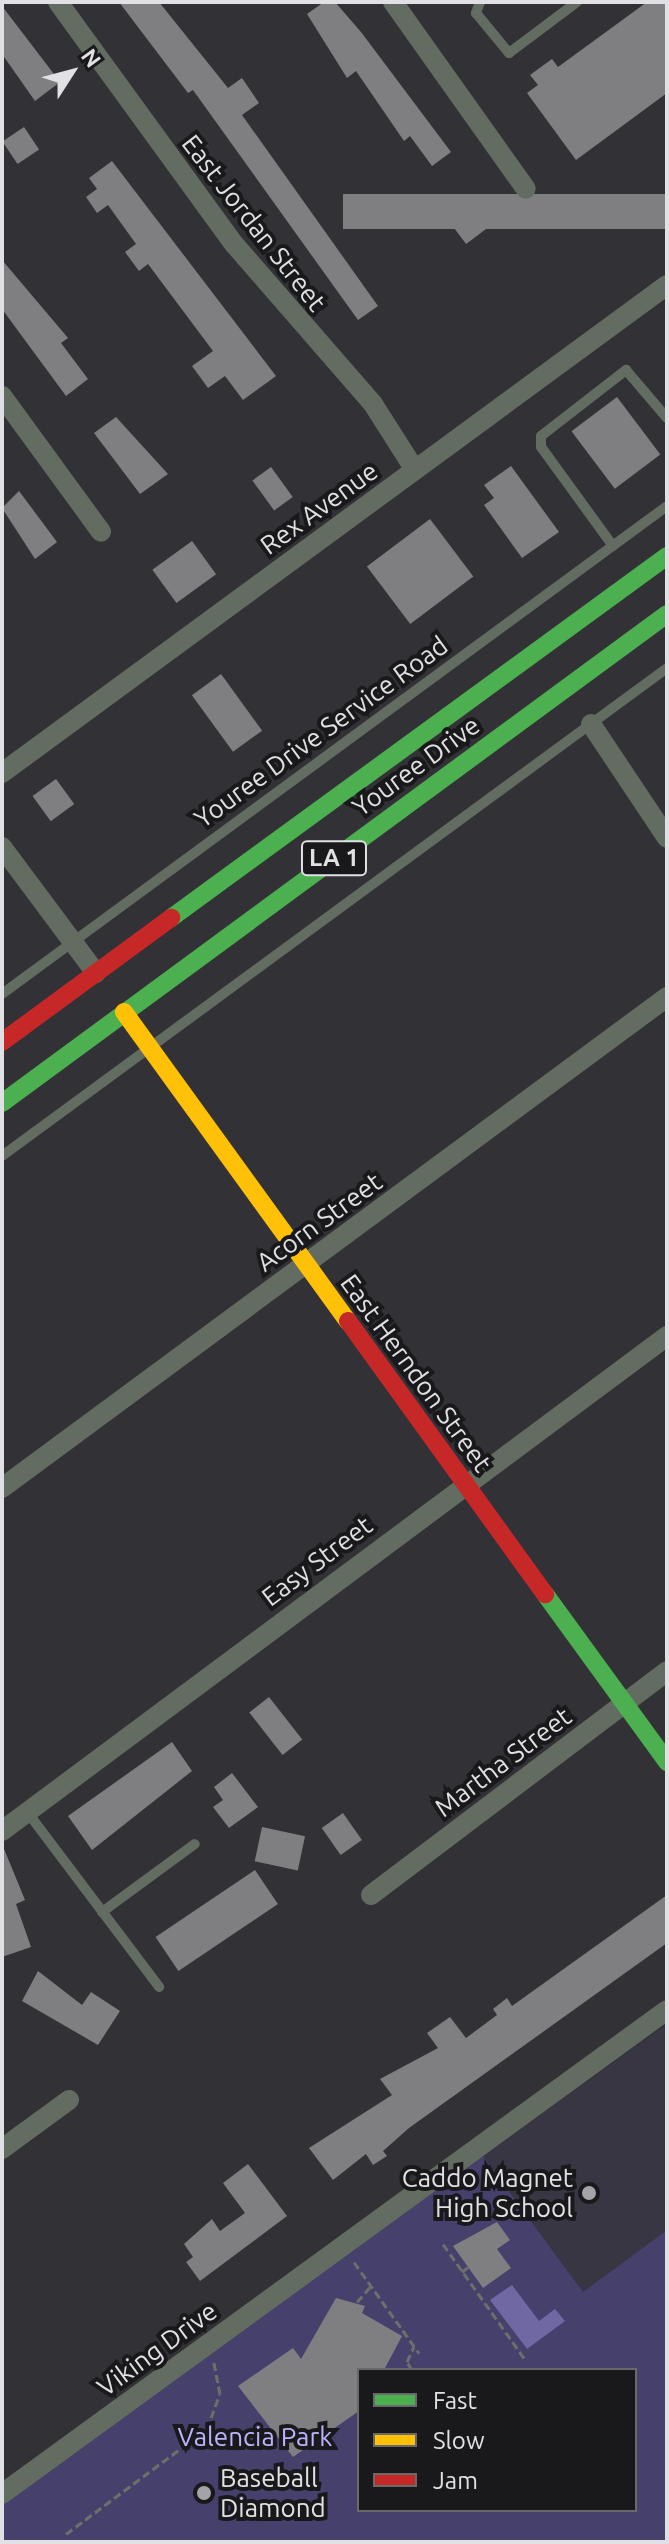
<!DOCTYPE html>
<style>
body{margin:0}
#map{position:relative;width:669px;height:2544px;overflow:hidden;background:#323136;font-family:Ubuntu,sans-serif}
div>[style]{position:absolute}
.built>*{inset:0;background:#373642}
.green>*{inset:0;background:#46406d}
.water>*{inset:0;background:#6f68a2}
.building>*{inset:0;background:#7f7f82;transform-origin:0 0}
.path>*{height:3px;margin-top:-1.5px;transform-origin:0;background:repeating-linear-gradient(90deg,#6b706a 0 8px,transparent 0 12px)}
.lane>*{height:10px;margin:-5px;padding:0 5px;transform-origin:5px;border-radius:5px;background:#636c60}
.street>*{height:20px;margin:-10px;padding:0 10px;transform-origin:10px;border-radius:10px;background:#636c60}
.fast>*{height:18px;margin:-9px;padding:0 9px;transform-origin:9px;border-radius:9px;background:#4caf50}
.slow>*{height:18px;margin:-9px;padding:0 9px;transform-origin:9px;border-radius:9px;background:#ffc107}
.jam>*{height:18px;margin:-9px;padding:0 9px;transform-origin:9px;border-radius:9px;background:#c62828}
.dots>*{width:22px;height:22px;translate:-50% -50%;box-sizing:border-box;border:4px solid #19191c;border-radius:50%}
span{translate:-50% -50%;white-space:nowrap;text-align:center;line-height:1.15;-webkit-text-stroke:8px #19191c;paint-order:stroke}
.shield-label span{padding:2px 6px;background:#19191c;border:2px solid;border-radius:6px;-webkit-text-stroke-width:0}
.shield-label{font-size:24px;color:#e1e1e5;font-weight:700}
.street-label{font-size:26px;color:#e1e1e5}
.poi-label{font-size:26px;color:#e1e1e5}
.right{translate:-100% -50%;text-align:right}
.left{translate:0 -50%;text-align:left}
.park-label{font-size:26px;color:#bbb3fd}
.frame{position:absolute;inset:0;border:4px solid #e1e1e5;pointer-events:none}
.legend{position:absolute;left:357px;top:2368px;width:280px;height:144px;box-sizing:border-box;background:#19191c;border:2px solid #69696c;margin:0;padding:10px 14px;list-style:none;font-size:24px;color:#e1e1e5}
.legend li{display:flex;align-items:center;gap:16px;height:40px}
.legend b{width:40px;border:2px solid #69696c}
.north{position:absolute;left:32px;top:32px;width:80px;height:80px;-webkit-text-stroke:6px #19191c;paint-order:stroke;rotate:54deg;font-size:22px;font-weight:700;line-height:32px;text-align:center;color:#e1e1e5}
.north::after{content:'';display:block;margin:auto;width:28px;height:36px;background:#e1e1e5;clip-path:polygon(50% 0,100% 100%,50% 72%,0 100%)}
</style>
<div id="map">
<div class="built">
<div style="clip-path:polygon(667px 2024px,667px 2230px,583px 2292px,483px 2156px)"></div>
</div>
<div class="green">
<div style="clip-path:polygon(evenodd,477px 2148px,583px 2292px,667px 2230px,667px 2542px,2px 2542px,2px 2494px,477px 2148px,359px 2370px,635px 2370px,635px 2510px,359px 2510px,359px 2370px)"></div>
</div>
<div class="water">
<div style="clip-path:polygon(512px 2285px,539px 2321px,555px 2309px,565px 2321px,527px 2349px,490px 2300px)"></div>
</div>
<div class="building">
<div style="clip-path:polygon(119px 2px,159px 2px,228px 88px,242px 78px,259px 103px,242px 115px,378px 306px,358px 320px,193px 90px,188px 93px)"></div>
<div style="clip-path:polygon(324px 2px,335px 2px,361px 32px,451px 152px,432px 166px,410px 136px,404px 141px,356px 71px,347px 78px,307px 14px)"></div>
<div style="clip-path:polygon(647px 2px,667px 2px,667px 93px,576px 160px,527px 93px,538px 85px,530px 75px,552px 59px,558px 67px)"></div>
<div style="clip-path:polygon(2px 6px,60px 82px,35px 101px,2px 54px)"></div>
<div style="left:24px;top:127px;width:27px;height:26px;rotate:56deg"></div>
<div style="clip-path:polygon(112px 161px,276px 376px,243px 400px,225px 376px,208px 388px,192px 366px,213px 351px,148px 264px,139px 271px,125px 252px,136px 244px,108px 205px,97px 213px,86px 197px,97px 189px,89px 178px)"></div>
<div style="left:667px;top:194px;width:35px;height:324px;rotate:90deg"></div>
<div style="left:484px;top:198px;width:26px;height:42px;rotate:53deg"></div>
<div style="clip-path:polygon(2px 260px,68px 338px,61px 343px,88px 379px,66px 396px,2px 309px)"></div>
<div style="left:617px;top:397px;width:72px;height:57px;rotate:53deg"></div>
<div style="clip-path:polygon(116px 417px,168px 474px,140px 494px,94px 433px)"></div>
<div style="clip-path:polygon(511px 466px,559px 532px,522px 558px,484px 505px,494px 498px,484px 485px)"></div>
<div style="left:271px;top:467px;width:37px;height:23px;rotate:54deg"></div>
<div style="clip-path:polygon(19px 491px,57px 542px,35px 559px,2px 508px)"></div>
<div style="left:430px;top:519px;width:72px;height:79px;rotate:53deg"></div>
<div style="left:192px;top:541px;width:41px;height:49px;rotate:54deg"></div>
<div style="left:221px;top:674px;width:70px;height:36px;rotate:54deg"></div>
<div style="left:56px;top:779px;width:31px;height:29px;rotate:54deg"></div>
<div style="left:269px;top:1697px;width:54px;height:25px;rotate:52deg"></div>
<div style="clip-path:polygon(172px 1742px,192px 1771px,92px 1850px,68px 1816px)"></div>
<div style="clip-path:polygon(232px 1773px,258px 1807px,229px 1828px,213px 1807px,223px 1800px,214px 1787px)"></div>
<div style="left:343px;top:1813px;width:33px;height:26px;rotate:55deg"></div>
<div style="left:262px;top:1827px;width:44px;height:35px;rotate:12deg"></div>
<div style="clip-path:polygon(2px 1844px,25px 1900px,16px 1904px,31px 1947px,2px 1957px)"></div>
<div style="left:255px;top:1870px;width:41px;height:120px;rotate:56deg"></div>
<div style="clip-path:polygon(667px 1895px,667px 1943px,409px 2128px,383px 2151px,387px 2156px,373px 2165px,366px 2154px,333px 2180px,309px 2148px,392px 2095px,380px 2079px,438px 2048px,427px 2033px,450px 2017px,466px 2038px,497px 2015px,493px 2009px,507px 1998px,512px 2006px)"></div>
<div style="clip-path:polygon(38px 1971px,82px 2005px,91px 1992px,120px 2011px,98px 2045px,22px 2001px)"></div>
<div style="clip-path:polygon(248px 2164px,287px 2216px,200px 2281px,186px 2262px,193px 2257px,184px 2244px,212px 2219px,220px 2231px,245px 2213px,223px 2183px)"></div>
<div style="clip-path:polygon(497px 2222px,510px 2240px,497px 2249px,511px 2268px,483px 2288px,453px 2246px)"></div>
<div style="clip-path:polygon(336px 2298px,365px 2306px,362px 2313px,402px 2336px,384px 2370px,359px 2370px,359px 2411px,293px 2457px,238px 2386px,293px 2348px,301px 2359px)"></div>
</div>
<div class="path">
<div style="left:443px;top:2244px;width:140px;rotate:54.6deg"></div>
<div style="left:354px;top:2262px;width:112px;rotate:54.5deg"></div>
<div style="left:462px;top:2272px;width:8px;rotate:-40deg"></div>
<div style="left:357px;top:2302px;width:21px;rotate:-49deg"></div>
<div style="left:412px;top:2370px;width:9px;rotate:-122deg"></div>
<div style="left:407px;top:2362px;width:17px;rotate:-66deg"></div>
<div style="left:66px;top:2534px;width:176px;rotate:-36.7deg"></div>
<div style="left:207px;top:2429px;width:37px;rotate:-70deg"></div>
<div style="left:220px;top:2394px;width:32px;rotate:-101deg"></div>
</div>
<div class="lane">
<div style="left:480px;top:2px;width:12px;rotate:110deg"></div>
<div style="left:476px;top:13px;width:52px;rotate:50.5deg"></div>
<div style="left:509px;top:53px;width:85px;rotate:-36.9deg"></div>
<div style="left:613px;top:546px;width:122px;rotate:-126deg"></div>
<div style="left:541px;top:447px;width:11px;rotate:-90deg"></div>
<div style="left:541px;top:436px;width:108px;rotate:-37.8deg"></div>
<div style="left:626px;top:370px;width:63px;rotate:49.5deg"></div>
<div style="left:2px;top:994px;width:825px;rotate:-36.27deg"></div>
<div style="left:2px;top:1156px;width:825px;rotate:-36.27deg"></div>
<div style="left:28px;top:1813px;width:218px;rotate:53deg"></div>
<div style="left:102px;top:1912px;width:115px;rotate:-36.2deg"></div>
</div>
<div class="street">
<div style="left:58px;top:2px;width:299px;rotate:54deg"></div>
<div style="left:234px;top:244px;width:212px;rotate:49deg"></div>
<div style="left:373px;top:404px;width:78px;rotate:57.5deg"></div>
<div style="left:393px;top:2px;width:229px;rotate:54.6deg"></div>
<div style="left:2px;top:396px;width:168px;rotate:53.9deg"></div>
<div style="left:591px;top:724px;width:137px;rotate:56.3deg"></div>
<div style="left:2px;top:773px;width:825px;rotate:-36.27deg"></div>
<div style="left:2px;top:847px;width:157px;rotate:53.3deg"></div>
<div style="left:2px;top:1488px;width:827px;rotate:-36.44deg"></div>
<div style="left:2px;top:1831px;width:829px;rotate:-36.66deg"></div>
<div style="left:371px;top:1895px;width:371px;rotate:-37.1deg"></div>
<div style="left:2px;top:2149px;width:83px;rotate:-36.2deg"></div>
<div style="left:2px;top:2494px;width:822px;rotate:-36.05deg"></div>
</div>
<div class="fast">
<div style="left:171px;top:918px;width:614px;rotate:-36.12deg"></div>
<div style="left:2px;top:1103px;width:825px;rotate:-36.33deg"></div>
<div style="left:545px;top:1594px;width:208px;rotate:54deg"></div>
</div>
<div class="slow">
<div style="left:124px;top:1012px;width:382px;rotate:54.1deg"></div>
</div>
<div class="jam">
<div style="left:2px;top:1042px;width:210px;rotate:-36.3deg"></div>
<div style="left:348px;top:1321px;width:337px;rotate:54.2deg"></div>
</div>
<div class="dots">
<div style="left:589px;top:2193px;background:#a4a3a8"></div>
<div style="left:204px;top:2493px;background:#a4a3a8"></div>
</div>
<div class="shield-label">
<span style="left:334px;top:858px">LA 1</span>
</div>
<div class="street-label">
<span style="left:254px;top:223px;rotate:52deg">East Jordan Street</span>
<span style="left:319px;top:508px;rotate:-36deg">Rex Avenue</span>
<span style="left:321px;top:732px;rotate:-36deg">Youree Drive Service Road</span>
<span style="left:416px;top:766px;rotate:-36deg">Youree Drive</span>
<span style="left:319px;top:1222px;rotate:-36deg">Acorn Street</span>
<span style="left:416px;top:1373px;rotate:54deg">East Herndon Street</span>
<span style="left:317px;top:1561px;rotate:-37deg">Easy Street</span>
<span style="left:503px;top:1762px;rotate:-37deg">Martha Street</span>
<span style="left:157px;top:2349px;rotate:-36deg">Viking Drive</span>
</div>
<div class="poi-label">
<span class="right" style="left:573px;top:2193px">Caddo Magnet<br>High School</span>
<span class="left" style="left:220px;top:2493px">Baseball<br>Diamond</span>
</div>
<div class="park-label">
<span style="left:255px;top:2437px">Valencia Park</span>
</div>
<div class="frame"></div>
<ul class="legend">
<li><b style="height:10px;background:#4caf50"></b>Fast</li>
<li><b style="height:10px;background:#ffc107"></b>Slow</li>
<li><b style="height:10px;background:#c62828"></b>Jam</li>
</ul>
<div class="north">N</div>
</div>
